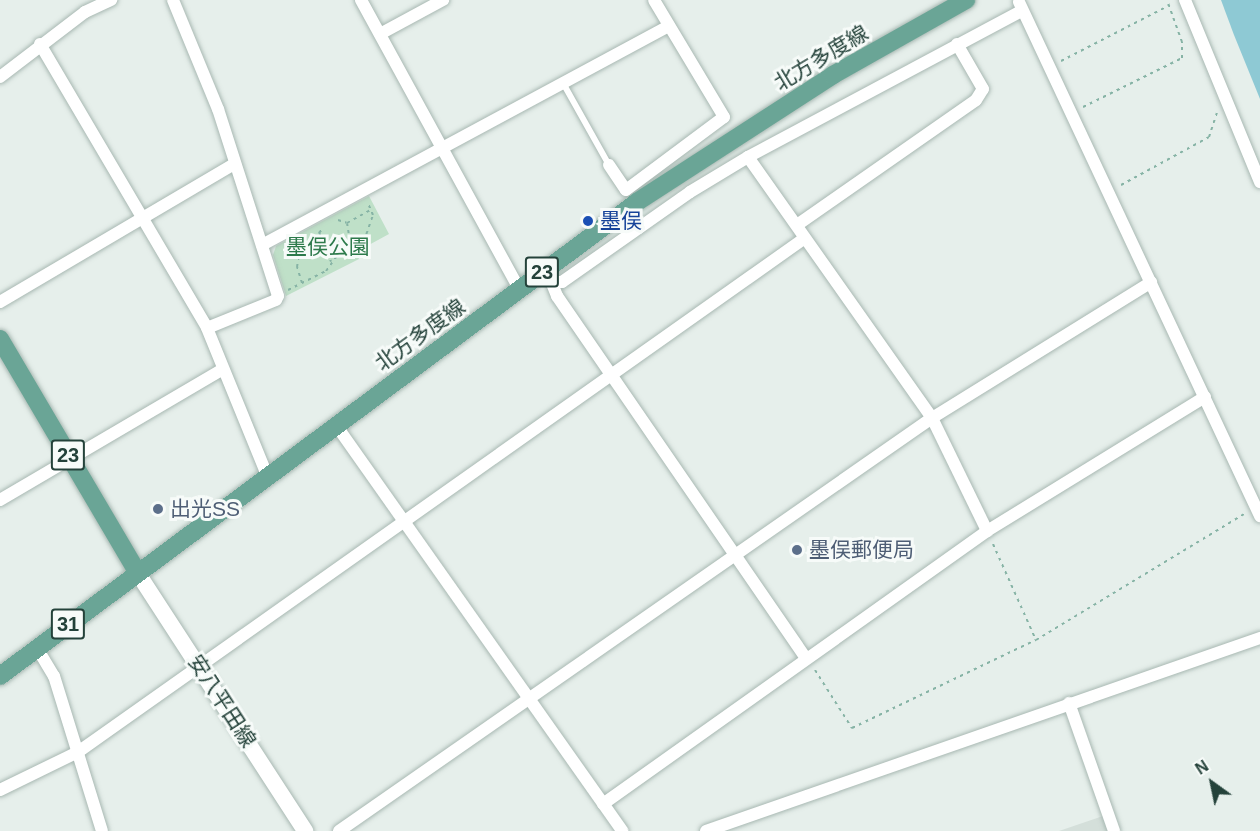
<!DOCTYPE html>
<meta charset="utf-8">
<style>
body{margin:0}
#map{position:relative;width:1260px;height:831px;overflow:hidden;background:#e6efeb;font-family:Helvetica,"Noto Sans JP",sans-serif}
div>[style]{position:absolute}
.built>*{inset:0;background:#d4dfda}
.green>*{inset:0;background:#bfe0c8}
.water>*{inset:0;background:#8ec9d4}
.path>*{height:2px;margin-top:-1px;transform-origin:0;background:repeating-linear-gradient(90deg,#86b3a5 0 3px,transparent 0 7.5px)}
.roads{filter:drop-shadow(0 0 2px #a8b8b2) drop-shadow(0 0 2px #a8b8b2)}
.service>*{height:6px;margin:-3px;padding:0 3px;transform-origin:3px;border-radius:3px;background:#fff}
.minor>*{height:12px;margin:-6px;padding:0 6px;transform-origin:6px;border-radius:6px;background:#fff}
.secondary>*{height:16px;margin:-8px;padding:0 8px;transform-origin:8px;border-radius:8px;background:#fff}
.primary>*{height:18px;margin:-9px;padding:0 9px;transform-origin:9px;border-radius:9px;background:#6aa596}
.dots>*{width:16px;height:16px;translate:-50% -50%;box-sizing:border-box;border:3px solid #f7fbf9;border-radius:50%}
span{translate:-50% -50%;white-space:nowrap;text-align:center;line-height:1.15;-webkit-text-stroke:6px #f7fbf9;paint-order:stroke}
.shield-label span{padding:2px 4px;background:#f7fbf9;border:2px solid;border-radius:4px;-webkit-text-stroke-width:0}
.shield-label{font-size:20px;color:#24423a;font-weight:700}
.street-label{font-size:21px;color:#24423a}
.transit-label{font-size:21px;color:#164399}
.left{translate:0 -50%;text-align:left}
.park-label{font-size:21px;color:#2d7a4b}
.service-label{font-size:21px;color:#4e5e75}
.north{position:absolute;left:1182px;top:753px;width:60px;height:60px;-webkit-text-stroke:4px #f7fbf9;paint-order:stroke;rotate:327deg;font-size:16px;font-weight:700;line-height:24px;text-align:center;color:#24423a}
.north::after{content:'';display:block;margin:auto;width:21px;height:27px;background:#24423a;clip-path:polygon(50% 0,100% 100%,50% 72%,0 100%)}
</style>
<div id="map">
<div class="built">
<div style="clip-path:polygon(1103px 816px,1108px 831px,1059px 831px)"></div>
</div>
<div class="green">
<div style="clip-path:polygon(369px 196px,389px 234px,356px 252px,359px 259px,286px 296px,273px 255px,276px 246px)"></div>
</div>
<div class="water">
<div style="clip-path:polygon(1221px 0,1260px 0,1260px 99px,1234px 35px)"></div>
</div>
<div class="path">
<div style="left:1061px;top:61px;width:120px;rotate:-27.2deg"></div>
<div style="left:1083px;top:107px;width:110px;rotate:-26.3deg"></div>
<div style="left:1182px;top:58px;width:16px;rotate:-90deg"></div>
<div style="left:1182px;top:42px;width:45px;rotate:-109.7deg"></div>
<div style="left:1121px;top:185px;width:100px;rotate:-28.6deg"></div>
<div style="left:1209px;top:137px;width:26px;rotate:-72deg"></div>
<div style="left:338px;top:220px;width:9px;rotate:18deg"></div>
<div style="left:319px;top:232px;width:32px;rotate:68deg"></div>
<div style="left:351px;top:248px;width:25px;rotate:-99deg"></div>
<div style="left:347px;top:223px;width:29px;rotate:-29deg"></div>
<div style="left:302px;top:283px;width:17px;rotate:-107deg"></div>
<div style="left:297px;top:267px;width:12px;rotate:-81deg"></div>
<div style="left:299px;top:255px;width:36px;rotate:-48deg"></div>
<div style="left:288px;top:290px;width:42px;rotate:-26.6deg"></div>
<div style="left:326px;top:271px;width:19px;rotate:-54deg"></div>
<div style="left:337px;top:256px;width:31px;rotate:-29deg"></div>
<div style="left:364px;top:241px;width:28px;rotate:-71deg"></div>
<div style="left:373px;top:215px;width:13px;rotate:-113deg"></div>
<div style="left:993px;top:544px;width:105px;rotate:65.9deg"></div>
<div style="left:815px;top:670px;width:69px;rotate:57.5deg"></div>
<div style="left:852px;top:728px;width:204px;rotate:-25.6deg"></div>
<div style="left:1036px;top:640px;width:243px;rotate:-31.2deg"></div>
</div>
<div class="roads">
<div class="service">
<div style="left:563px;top:83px;width:94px;rotate:60.7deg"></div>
</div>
<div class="minor">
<div style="left:173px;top:0;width:118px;rotate:67.6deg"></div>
<div style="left:218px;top:109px;width:196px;rotate:72.2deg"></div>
<div style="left:278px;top:296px;width:4px;rotate:117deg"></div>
<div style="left:276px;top:300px;width:74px;rotate:157.9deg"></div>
<div style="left:361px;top:0;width:329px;rotate:61.3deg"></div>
<div style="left:1185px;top:0;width:197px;rotate:67.6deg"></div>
<div style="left:1019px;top:2px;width:568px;rotate:64.88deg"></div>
<div style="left:380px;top:34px;width:72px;rotate:-28.4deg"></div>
<div style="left:40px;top:44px;width:329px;rotate:59.5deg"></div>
<div style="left:207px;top:328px;width:159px;rotate:67.8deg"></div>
<div style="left:0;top:77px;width:107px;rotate:-37.4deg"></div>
<div style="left:85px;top:12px;width:29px;rotate:-25deg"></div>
<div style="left:748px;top:157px;width:319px;rotate:54.8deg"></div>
<div style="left:932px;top:418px;width:126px;rotate:64deg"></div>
<div style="left:609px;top:165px;width:30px;rotate:56deg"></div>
<div style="left:626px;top:190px;width:122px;rotate:-36.7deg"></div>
<div style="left:724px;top:117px;width:136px;rotate:-120.9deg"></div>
<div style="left:797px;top:225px;width:218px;rotate:-34.9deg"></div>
<div style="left:976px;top:100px;width:13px;rotate:-58deg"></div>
<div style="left:983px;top:89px;width:52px;rotate:-120deg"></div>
<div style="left:262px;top:245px;width:462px;rotate:-28.3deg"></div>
<div style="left:549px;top:276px;width:22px;rotate:68deg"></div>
<div style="left:557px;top:296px;width:439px;rotate:55.5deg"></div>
<div style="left:555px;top:282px;width:7px"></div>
<div style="left:562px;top:282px;width:156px;rotate:-35.1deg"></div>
<div style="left:690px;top:192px;width:68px;rotate:-31.1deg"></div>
<div style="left:748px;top:157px;width:310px;rotate:-28.1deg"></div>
<div style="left:0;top:302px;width:272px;rotate:-30.5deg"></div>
<div style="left:336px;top:425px;width:497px;rotate:54.8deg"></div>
<div style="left:0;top:500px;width:257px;rotate:-30.4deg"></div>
<div style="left:37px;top:648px;width:33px;rotate:59deg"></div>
<div style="left:54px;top:676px;width:162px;rotate:72.8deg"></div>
<div style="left:1069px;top:703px;width:136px;rotate:70.6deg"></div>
<div style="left:0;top:790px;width:87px;rotate:-26deg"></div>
<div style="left:78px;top:752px;width:890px;rotate:-35.26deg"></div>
<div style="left:603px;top:804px;width:471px;rotate:-35.4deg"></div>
<div style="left:987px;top:531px;width:256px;rotate:-31.6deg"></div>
<div style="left:339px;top:831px;width:723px;rotate:-34.86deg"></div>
<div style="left:932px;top:418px;width:258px;rotate:-31.8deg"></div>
<div style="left:706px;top:831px;width:587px;rotate:-19.21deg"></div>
</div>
<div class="secondary">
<div style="left:137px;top:572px;width:309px;rotate:57deg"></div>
</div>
<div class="primary">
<div style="left:0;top:339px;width:270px;rotate:59.5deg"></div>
<div style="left:0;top:676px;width:794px;rotate:-36.65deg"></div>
<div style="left:637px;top:202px;width:234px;rotate:-32.9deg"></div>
<div style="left:833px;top:75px;width:153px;rotate:-29.4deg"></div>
</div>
</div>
<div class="dots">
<div style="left:588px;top:221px;background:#1a4fb4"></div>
<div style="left:158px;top:509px;background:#5c6f8a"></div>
<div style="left:797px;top:550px;background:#5c6f8a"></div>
</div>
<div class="shield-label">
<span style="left:542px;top:272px">23</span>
<span style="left:68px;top:455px">23</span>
<span style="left:68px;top:624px">31</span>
</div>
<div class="street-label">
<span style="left:821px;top:58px;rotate:-31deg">北方多度線</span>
<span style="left:420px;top:335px;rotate:-36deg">北方多度線</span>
<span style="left:222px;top:701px;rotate:57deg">安八平田線</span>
</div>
<div class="transit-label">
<span class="left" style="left:600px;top:221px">墨俣</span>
</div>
<div class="park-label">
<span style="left:328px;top:247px">墨俣公園</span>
</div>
<div class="service-label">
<span class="left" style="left:170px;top:509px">出光SS</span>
<span class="left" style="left:809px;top:550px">墨俣郵便局</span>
</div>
<div class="north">N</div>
</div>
